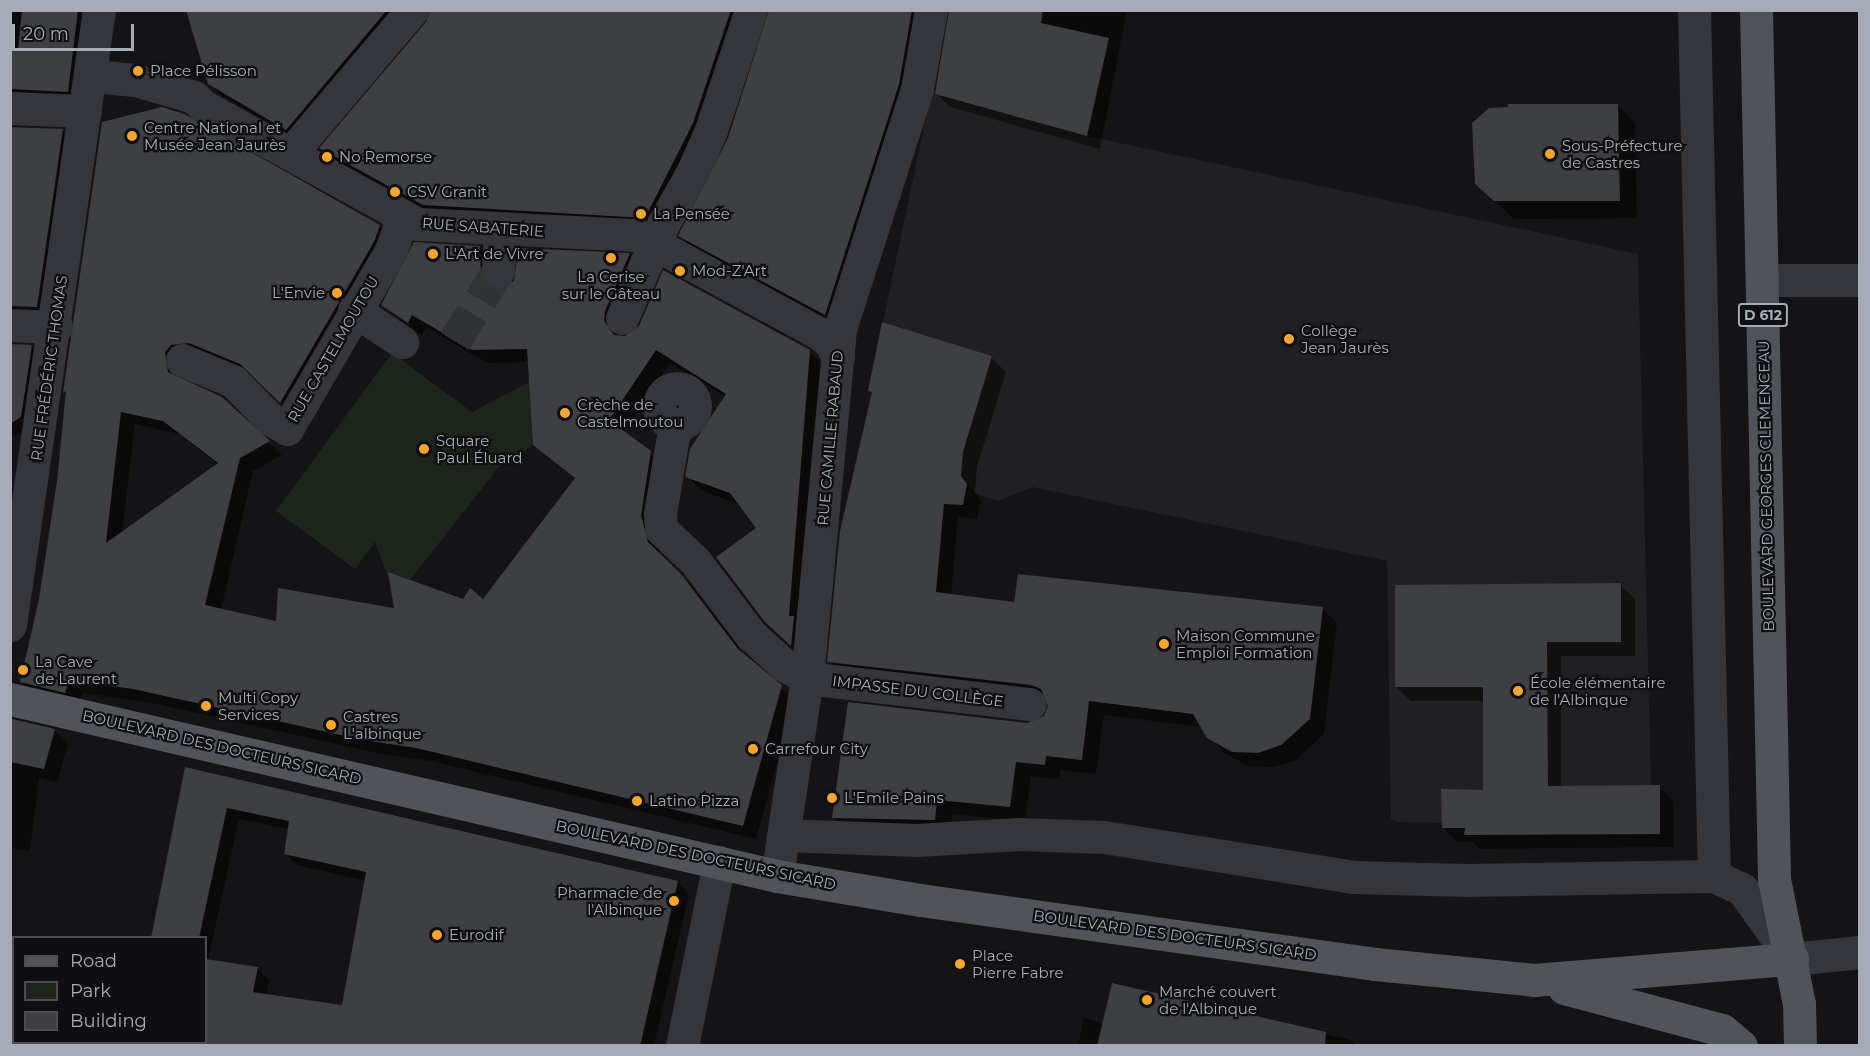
<!DOCTYPE html>
<meta charset="utf-8">
<style>
body{margin:0}
#map{position:relative;width:1870px;height:1056px;overflow:hidden;background:#141416;font-family:Montserrat,sans-serif}
div>[style]{position:absolute}
.built>*{inset:0;background:#202023}
.green>*{inset:0;background:#1c241c}
.shadow>*{inset:0;background:#0007;transform-origin:0 0}
.building>*{inset:0;background:#3e3f43}
.minor-tunnel>*{height:33px;margin-top:-16.5px;transform-origin:0;background:repeating-linear-gradient(90deg,#313236 0 33px,transparent 0 49px)}
.minor>*{height:33px;margin:-16.5px;padding:0 16.5px;transform-origin:16.5px;border-radius:16.5px;background:#35363b}
.minor>.ring{margin:-16.5px;padding:0;box-sizing:content-box;background:none;border:33px solid #35363b;border-radius:50%}
.major>*{height:33px;margin:-16.5px;padding:0 16.5px;transform-origin:16.5px;border-radius:16.5px;background:#50535a}
.dots>*{width:16px;height:16px;translate:-50% -50%;box-sizing:border-box;border:3px solid #0f0f11;border-radius:50%}
span{translate:-50% -50%;white-space:nowrap;text-align:center;line-height:1.15;-webkit-text-stroke:4.5px #0f0f11;paint-order:stroke}
.shield-label span{padding:2px 4px;background:#0f0f11;border:2px solid;border-radius:4px;-webkit-text-stroke-width:0}
.shield-label{font-size:14px;color:#a5abb7;font-weight:700}
.poi-label{font-size:15px;color:#a5abb7}
.left{translate:0 -50%;text-align:left}
.right{translate:-100% -50%;text-align:right}
.street-label{font-size:15px;color:#a5abb7}
.frame{position:absolute;inset:0;border:12px solid #a5abb7;pointer-events:none}
.legend{position:absolute;left:12px;top:936px;width:195px;height:108px;box-sizing:border-box;background:#0f0f11;border:2px solid #4b4d53;margin:0;padding:8px 10px;list-style:none;font-size:18px;color:#a5abb7}
.legend li{display:flex;align-items:center;gap:12px;height:30px}
.legend b{width:30px;border:2px solid #4b4d53}
.scale{position:absolute;left:12px;top:24px;width:122px;height:27px;box-sizing:border-box;border:3px solid #a5abb7;border-top:0;padding-left:8px;font-size:18px;line-height:21px;white-space:nowrap;color:#a5abb7;-webkit-text-stroke:4px #0f0f11;paint-order:stroke}
</style>
<div id="map">
<div class="built">
<div style="clip-path:polygon(931px 93px,1087px 136px,1638px 254px,1652px 827px,1396px 822px,1391px 819px,1387px 561px,1032px 487px,998px 501px,976px 494px,961px 476px,963px 452px,992px 356px,883px 322px)"></div>
</div>
<div class="green">
<div style="clip-path:polygon(392px 353px,472px 412px,529px 382px,533px 445px,498px 468px,410px 580px,401px 576px,389px 579px,375px 542px,355px 569px,276px 511px)"></div>
</div>
<div class="shadow">
<div style="left:10px;top:10px;width:77px;height:91px"></div>
<div style="clip-path:polygon(191px 10px,408px 10px,298px 140px,221px 95px,209px 83px)"></div>
<div style="clip-path:polygon(431px 10px,748px 10px,657px 229px,436px 216px,333px 160px,321px 148px,428px 23px)"></div>
<div style="clip-path:polygon(769px 10px,933px 10px,838px 327px,693px 248px,680px 235px,730px 138px)"></div>
<div style="clip-path:polygon(949px 10px,1127px 10px,1100px 149px,950px 107px,937px 94px)"></div>
<div style="clip-path:polygon(1617px 105px,1635px 123px,1637px 218px,1514px 219px,1476px 183px)"></div>
<div style="clip-path:polygon(evenodd,103px 123px,379px 226px,393px 240px,295px 415px,256px 377px,203px 356px,178px 366px,180px 379px,221px 398px,282px 455px,253px 471px,221px 610px,277px 623px,483px 601px,575px 479px,534px 444px,529px 362px,487px 363px,426px 327px,422px 336px,382px 305px,480px 247px,494px 261px,496px 291px,629px 255px,643px 268px,616px 336px,809px 351px,823px 365px,805px 658px,780px 636px,758px 529px,740px 505px,701px 490px,687px 476px,726px 397px,670px 363px,623px 432px,664px 466px,654px 530px,661px 556px,694px 589px,747px 658px,795px 700px,756px 839px,431px 761px,378px 753px,148px 702px,82px 693px,79px 705px,36px 695px,22px 682px,41px 599px,58px 481px,67px 396px,64px 392px,103px 123px,135px 424px,179px 434px,218px 465px,122px 533px,135px 424px)"></div>
<div style="clip-path:polygon(10px 126px,62px 130px,72px 140px,46px 317px,10px 319px)"></div>
<div style="clip-path:polygon(10px 344px,31px 346px,41px 356px,30px 427px,10px 439px)"></div>
<div style="clip-path:polygon(991px 357px,1006px 372px,977px 467px,975px 492px,981px 500px,977px 519px,958px 517px,951px 596px,1016px 604px,1322px 608px,1337px 623px,1324px 734px,1296px 760px,1274px 767px,1248px 766px,1223px 752px,1202px 727px,1104px 715px,1096px 774px,1060px 770px,1059px 779px,1031px 776px,1025px 821px,952px 814px,950px 834px,848px 832px,834px 818px,1045px 717px,1049px 706px,1047px 699px,844px 676px,829px 661px,873px 394px,870px 391px)"></div>
<div style="clip-path:polygon(1620px 585px,1635px 599px,1635px 656px,1561px 656px,1561px 788px,1659px 787px,1673px 801px,1674px 847px,1480px 849px,1473px 842px,1457px 842px,1443px 827px,1485px 791px,1484px 701px,1411px 701px,1396px 687px)"></div>
<div style="clip-path:polygon(13px 721px,54px 730px,68px 744px,57px 782px,39px 778px,30px 851px,10px 848px)"></div>
<div style="clip-path:polygon(evenodd,187px 769px,677px 882px,689px 894px,654px 1046px,10px 1043px,10px 967px,14px 1042px,206px 1042px,206px 938px,153px 938px,187px 769px,239px 819px,289px 829px,286px 854px,297px 865px,366px 881px,344px 1007px,266px 996px,269px 980px,257px 968px,208px 960px,239px 819px)"></div>
<div style="clip-path:polygon(1113px 984px,1351px 1040px,1357px 1046px,1078px 1046px,1084px 1018px,1104px 1024px)"></div>
</div>
<div class="building">
<div style="clip-path:polygon(22px 10px,78px 10px,68px 92px,10px 89px,10px 52px,18px 50px)"></div>
<div style="clip-path:polygon(186px 10px,387px 10px,286px 130px,208px 84px)"></div>
<div style="clip-path:polygon(430px 10px,731px 10px,693px 123px,645px 218px,423px 205px,319px 148px,426px 22px)"></div>
<div style="clip-path:polygon(769px 10px,912px 10px,899px 84px,825px 315px,678px 236px,728px 138px)"></div>
<div style="clip-path:polygon(949px 10px,1043px 10px,1041px 23px,1109px 38px,1087px 136px,935px 94px)"></div>
<div style="clip-path:polygon(1508px 104px,1618px 104px,1620px 201px,1494px 201px,1475px 184px,1472px 123px,1489px 108px,1508px 107px)"></div>
<div style="clip-path:polygon(evenodd,162px 107px,184px 114px,380px 225px,374px 242px,280px 403px,240px 364px,189px 343px,171px 345px,165px 352px,168px 372px,222px 397px,270px 441px,240px 458px,205px 605px,276px 621px,278px 588px,394px 608px,388px 572px,463px 599px,470px 588px,483px 599px,575px 478px,533px 445px,527px 349px,472px 350px,412px 315px,408px 323px,381px 305px,414px 242px,480px 246px,481px 279px,497px 290px,514px 281px,518px 248px,630px 253px,605px 311px,604px 321px,614px 335px,625px 336px,639px 326px,663px 270px,810px 350px,789px 616px,794px 616px,791px 646px,765px 622px,716px 557px,756px 528px,730px 493px,685px 477px,690px 449px,726px 394px,656px 350px,609px 420px,651px 451px,641px 515px,648px 542px,681px 574px,738px 649px,782px 685px,743px 826px,416px 748px,363px 740px,133px 689px,69px 680px,65px 693px,20px 682px,39px 599px,57px 481px,66px 391px,63px 393px,102px 122px,162px 107px,121px 412px,163px 421px,218px 463px,106px 543px,121px 412px)"></div>
<div style="clip-path:polygon(10px 127px,63px 129px,37px 307px,10px 306px)"></div>
<div style="clip-path:polygon(882px 322px,992px 356px,963px 452px,961px 476px,967px 484px,963px 505px,944px 504px,936px 592px,1014px 602px,1018px 574px,1323px 607px,1310px 719px,1281px 745px,1258px 753px,1232px 752px,1207px 738px,1193px 714px,1089px 701px,1082px 760px,1046px 756px,1045px 765px,1016px 762px,1010px 807px,937px 800px,935px 820px,832px 818px,848px 702px,1027px 723px,1044px 716px,1048px 706px,1041px 689px,1031px 685px,827px 662px,840px 531px,872px 392px,868px 391px)"></div>
<div style="clip-path:polygon(10px 344px,32px 345px,21px 417px,10px 424px)"></div>
<div style="clip-path:polygon(1621px 583px,1621px 642px,1547px 642px,1548px 786px,1660px 785px,1660px 834px,1464px 835px,1465px 828px,1442px 828px,1441px 789px,1483px 790px,1483px 687px,1395px 687px,1395px 585px)"></div>
<div style="clip-path:polygon(12px 719px,55px 729px,44px 769px,10px 762px)"></div>
<div style="clip-path:polygon(185px 767px,678px 881px,640px 1046px,206px 1046px,206px 959px,258px 967px,253px 992px,342px 1005px,366px 872px,284px 854px,289px 821px,227px 808px,199px 938px,151px 938px)"></div>
<div style="clip-path:polygon(1112px 983px,1326px 1032px,1325px 1046px,1097px 1046px)"></div>
</div>
<div class="minor-tunnel">
<div style="left:455px;top:341px;width:82px;rotate:-58.4deg"></div>
</div>
<div class="minor">
<div style="left:1694px;top:10px;width:866px;rotate:88.68deg"></div>
<div style="left:92px;top:76px;width:43px;rotate:5.3deg"></div>
<div style="left:135px;top:80px;width:61px;rotate:16.1deg"></div>
<div style="left:194px;top:97px;width:13px;rotate:45deg"></div>
<div style="left:203px;top:106px;width:245px;rotate:28.8deg"></div>
<div style="left:418px;top:224px;width:220px;rotate:2.9deg"></div>
<div style="left:638px;top:235px;width:204px;rotate:28.5deg"></div>
<div style="left:817px;top:332px;width:16px;rotate:38deg"></div>
<div style="left:830px;top:342px;width:17px;rotate:62deg"></div>
<div style="left:10px;top:108px;width:75px;rotate:2.3deg"></div>
<div style="left:290px;top:154px;width:189px;rotate:-49.7deg"></div>
<div style="left:498px;top:271px;width:41px;rotate:-87.2deg"></div>
<div style="left:1762px;top:280px;width:98px"></div>
<div style="left:354px;top:310px;width:58px;rotate:33.7deg"></div>
<div style="left:622px;top:318px;width:103px;rotate:-66.4deg"></div>
<div style="left:663px;top:224px;width:61px;rotate:-60.5deg"></div>
<div style="left:693px;top:171px;width:45px;rotate:-66.3deg"></div>
<div style="left:711px;top:130px;width:126px;rotate:-71.6deg"></div>
<div style="left:10px;top:325px;width:46px;rotate:2.5deg"></div>
<div style="left:182px;top:360px;width:55px;rotate:22.4deg"></div>
<div style="left:233px;top:381px;width:53px;rotate:45.8deg"></div>
<div style="left:270px;top:419px;width:20px;rotate:30deg"></div>
<div style="left:287px;top:429px;width:207px;rotate:-59.8deg"></div>
<div style="left:391px;top:250px;width:33px;rotate:-70deg"></div>
<div class="ring" style="left:659px;top:388px;width:3px;height:3px"></div>
<div style="left:675px;top:424px;width:91px;rotate:99.5deg"></div>
<div style="left:660px;top:514px;width:15px;rotate:86deg"></div>
<div style="left:661px;top:529px;width:47px;rotate:43.3deg"></div>
<div style="left:695px;top:561px;width:93px;rotate:52.9deg"></div>
<div style="left:751px;top:635px;width:45px;rotate:42.3deg"></div>
<div style="left:784px;top:665px;width:26px;rotate:29deg"></div>
<div style="left:807px;top:678px;width:224px;rotate:6.7deg"></div>
<div style="left:10px;top:625px;width:621px;rotate:-81.77deg"></div>
<div style="left:785px;top:835px;width:131px;rotate:2.2deg"></div>
<div style="left:916px;top:840px;width:103px;rotate:-3.3deg"></div>
<div style="left:1019px;top:834px;width:85px;rotate:2deg"></div>
<div style="left:1104px;top:837px;width:252px;rotate:9.1deg"></div>
<div style="left:1353px;top:877px;width:114px;rotate:1.5deg"></div>
<div style="left:1467px;top:880px;width:247px;rotate:-0.9deg"></div>
<div style="left:1714px;top:876px;width:31px;rotate:25deg"></div>
<div style="left:1742px;top:889px;width:86px;rotate:54.5deg"></div>
<div style="left:1792px;top:959px;width:68px;rotate:-5.9deg"></div>
<div style="left:777px;top:876px;width:200px;rotate:-81.4deg"></div>
<div style="left:807px;top:678px;width:351px;rotate:-84.6deg"></div>
<div style="left:840px;top:329px;width:252px;rotate:-72.2deg"></div>
<div style="left:917px;top:89px;width:80px;rotate:-80deg"></div>
<div style="left:682px;top:1046px;width:188px;rotate:-78.6deg"></div>
</div>
<div class="major">
<div style="left:1756px;top:10px;width:869px;rotate:88.81deg"></div>
<div style="left:1774px;top:879px;width:127px;rotate:78.7deg"></div>
<div style="left:1799px;top:1004px;width:42px;rotate:88.6deg"></div>
<div style="left:10px;top:699px;width:787px;rotate:12.99deg"></div>
<div style="left:777px;top:876px;width:145px;rotate:9.5deg"></div>
<div style="left:920px;top:900px;width:459px;rotate:8deg"></div>
<div style="left:1375px;top:964px;width:160px;rotate:5.7deg"></div>
<div style="left:1534px;top:980px;width:259px;rotate:-4.7deg"></div>
<div style="left:1564px;top:988px;width:163px;rotate:14.9deg"></div>
<div style="left:1722px;top:1030px;width:25px;rotate:40deg"></div>
</div>
<div class="dots">
<div style="left:138px;top:71px;background:#faa627"></div>
<div style="left:132px;top:136px;background:#faa627"></div>
<div style="left:1550px;top:154px;background:#faa627"></div>
<div style="left:327px;top:157px;background:#faa627"></div>
<div style="left:395px;top:192px;background:#faa627"></div>
<div style="left:641px;top:214px;background:#faa627"></div>
<div style="left:433px;top:254px;background:#faa627"></div>
<div style="left:611px;top:258px;background:#faa627"></div>
<div style="left:680px;top:271px;background:#faa627"></div>
<div style="left:337px;top:293px;background:#faa627"></div>
<div style="left:1289px;top:339px;background:#faa627"></div>
<div style="left:565px;top:413px;background:#faa627"></div>
<div style="left:424px;top:449px;background:#faa627"></div>
<div style="left:1164px;top:644px;background:#faa627"></div>
<div style="left:23px;top:670px;background:#faa627"></div>
<div style="left:1518px;top:691px;background:#faa627"></div>
<div style="left:206px;top:706px;background:#faa627"></div>
<div style="left:331px;top:725px;background:#faa627"></div>
<div style="left:753px;top:749px;background:#faa627"></div>
<div style="left:832px;top:798px;background:#faa627"></div>
<div style="left:637px;top:801px;background:#faa627"></div>
<div style="left:674px;top:901px;background:#faa627"></div>
<div style="left:437px;top:935px;background:#faa627"></div>
<div style="left:960px;top:964px;background:#faa627"></div>
<div style="left:1147px;top:1000px;background:#faa627"></div>
</div>
<div class="shield-label">
<span style="left:1763px;top:315px">D 612</span>
</div>
<div class="poi-label">
<span class="left" style="left:150px;top:71px">Place Pélisson</span>
<span class="left" style="left:144px;top:136px">Centre National et<br>Musée Jean Jaurès</span>
<span class="left" style="left:1562px;top:154px">Sous-Préfecture<br>de Castres</span>
<span class="left" style="left:339px;top:157px">No Remorse</span>
<span class="left" style="left:407px;top:192px">CSV Granit</span>
<span class="left" style="left:653px;top:214px">La Pensée</span>
<span class="left" style="left:445px;top:254px">L'Art de Vivre</span>
<span class="left" style="left:692px;top:271px">Mod-Z'Art</span>
<span style="left:611px;top:285px">La Cerise<br>sur le Gâteau</span>
<span class="right" style="left:325px;top:293px">L'Envie</span>
<span class="left" style="left:1301px;top:339px">Collège<br>Jean Jaurès</span>
<span class="left" style="left:577px;top:413px">Crèche de<br>Castelmoutou</span>
<span class="left" style="left:436px;top:449px">Square<br>Paul Éluard</span>
<span class="left" style="left:1176px;top:644px">Maison Commune<br>Emploi Formation</span>
<span class="left" style="left:35px;top:670px">La Cave<br>de Laurent</span>
<span class="left" style="left:1530px;top:691px">École élémentaire<br>de l'Albinque</span>
<span class="left" style="left:218px;top:706px">Multi Copy<br>Services</span>
<span class="left" style="left:343px;top:725px">Castres<br>L'albinque</span>
<span class="left" style="left:765px;top:749px">Carrefour City</span>
<span class="left" style="left:844px;top:798px">L'Emile Pains</span>
<span class="left" style="left:649px;top:801px">Latino Pizza</span>
<span class="right" style="left:662px;top:901px">Pharmacie de<br>l'Albinque</span>
<span class="left" style="left:449px;top:935px">Eurodif</span>
<span class="left" style="left:972px;top:964px">Place<br>Pierre Fabre</span>
<span class="left" style="left:1159px;top:1000px">Marché couvert<br>de l'Albinque</span>
</div>
<div class="street-label">
<span style="left:483px;top:227px;rotate:4deg">RUE SABATERIE</span>
<span style="left:333px;top:349px;rotate:-60deg">RUE CASTELMOUTOU</span>
<span style="left:49px;top:368px;rotate:-82deg">RUE FRÉDÉRIC THOMAS</span>
<span style="left:830px;top:438px;rotate:-85deg">RUE CAMILLE RABAUD</span>
<span style="left:1766px;top:486px;rotate:-91deg">BOULEVARD GEORGES CLEMENCEAU</span>
<span style="left:918px;top:691px;rotate:7deg">IMPASSE DU COLLÈGE</span>
<span style="left:222px;top:747px;rotate:13deg">BOULEVARD DES DOCTEURS SICARD</span>
<span style="left:696px;top:855px;rotate:12deg">BOULEVARD DES DOCTEURS SICARD</span>
<span style="left:1175px;top:935px;rotate:8deg">BOULEVARD DES DOCTEURS SICARD</span>
</div>
<div class="frame"></div>
<ul class="legend">
<li><b style="height:8px;background:#50535a"></b>Road</li>
<li><b style="height:16px;background:#1c241c"></b>Park</li>
<li><b style="height:16px;background:#3e3f43"></b>Building</li>
</ul>
<div class="scale">20 m</div>
</div>
